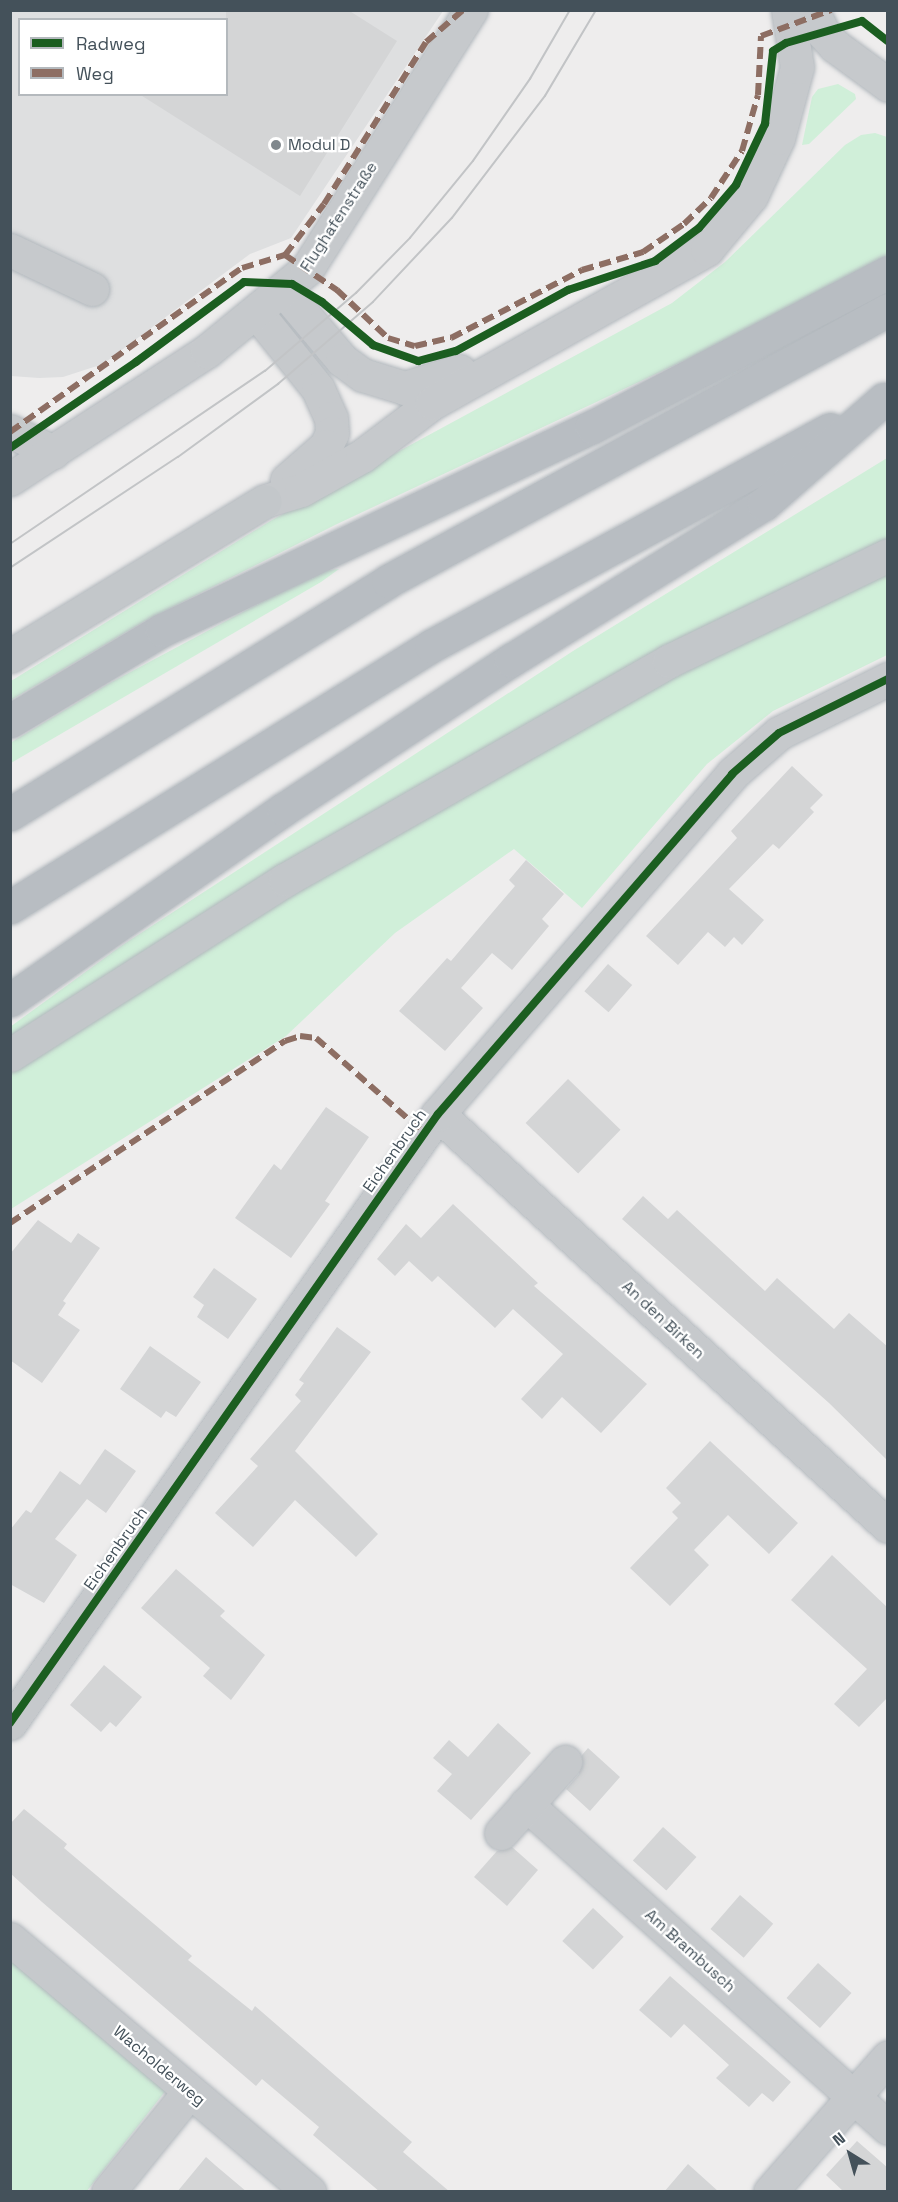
<!DOCTYPE html>
<meta charset="utf-8">
<style>
body{margin:0}
#map{position:relative;width:898px;height:2202px;overflow:hidden;background:#eeeded;font-family:"Space Grotesk",sans-serif}
div>[style]{position:absolute}
.airport>*{inset:0;background:#dedfe0}
.green>*{inset:0;background:#d0efd9}
.building>*{inset:0;background:#d4d5d6;transform-origin:0 0}
.roads{filter:drop-shadow(0 0 2px #b2b8bd) drop-shadow(0 0 2px #b2b8bd)}
.minor>*{height:33px;margin:-16.5px;padding:0 16.5px;transform-origin:16.5px;border-radius:16.5px;background:#c6c9cc}
.major>*{height:33px;margin:-16.5px;padding:0 16.5px;transform-origin:16.5px;border-radius:16.5px;background:#c3c7ca}
.highway>*{height:33px;margin:-16.5px;padding:0 16.5px;transform-origin:16.5px;border-radius:16.5px;background:#b8bdc2}
.tram>*{height:1.5px;margin:-0.75px;padding:0 0.75px;transform-origin:0.75px;border-radius:0.75px;background:#c2c4c6}
.quiet>*{height:6px;margin-top:-3px;transform-origin:0;background:repeating-linear-gradient(90deg,#8d6e63 0 12px,transparent 0 18px)}
.cycleway>*{height:8px;margin:-4px;padding:0 4px;transform-origin:4px;border-radius:4px;background:#1b5e20}
.dots>*{width:16px;height:16px;translate:-50% -50%;box-sizing:border-box;border:3px solid #fff;border-radius:50%}
span{translate:-50% -50%;white-space:nowrap;text-align:center;line-height:1.15;-webkit-text-stroke:4.5px #fff;paint-order:stroke}
.poi-label{font-size:16px;color:#44515a}
.left{translate:0 -50%;text-align:left}
.street-label{font-size:16px;color:#44515a}
.frame{position:absolute;inset:0;border:12px solid #44515a;pointer-events:none}
.legend{position:absolute;left:18px;top:18px;width:210px;height:78px;box-sizing:border-box;background:#fff;border:2px solid #b4b9bd;margin:0;padding:8px 10px;list-style:none;font-size:18px;color:#44515a}
.legend li{display:flex;align-items:center;gap:12px;height:30px}
.legend b{width:30px;border:2px solid #b4b9bd}
.north{position:absolute;left:820px;top:2124px;width:60px;height:60px;-webkit-text-stroke:4px #fff;paint-order:stroke;rotate:323deg;font-size:16px;font-weight:700;line-height:24px;text-align:center;color:#44515a}
.north::after{content:'';display:block;margin:auto;width:21px;height:27px;background:#44515a;clip-path:polygon(50% 0,100% 100%,50% 72%,0 100%)}
</style>
<div id="map">
<div class="airport">
<div style="clip-path:polygon(evenodd,10px 11px,443px 11px,291px 238px,250px 254px,103px 364px,63px 377px,39px 378px,11px 376px,10px 11px,20px 20px,226px 20px,226px 94px,20px 94px,20px 20px)"></div>
</div>
<div class="green">
<div style="clip-path:polygon(838px 84px,855px 94px,856px 99px,809px 144px,802px 145px,812px 97px,818px 89px)"></div>
<div style="clip-path:polygon(875px 133px,887px 137px,887px 257px,724px 342px,335px 525px,145px 621px,11px 700px,11px 681px,272px 520px,672px 303px,725px 262px,845px 145px,861px 135px)"></div>
<div style="clip-path:polygon(887px 458px,887px 655px,773px 711px,707px 764px,582px 908px,514px 849px,395px 933px,286px 1036px,11px 1209px,10px 1027px,121px 946px,573px 651px)"></div>
<div style="clip-path:polygon(339px 569px,321px 582px,11px 763px,10px 743px,108px 684px,320px 571px)"></div>
<div style="clip-path:polygon(10px 1958px,167px 2089px,87px 2191px,11px 2191px)"></div>
</div>
<div class="building">
<div style="clip-path:polygon(226px 10px,348px 10px,397px 41px,300px 196px,139px 94px,226px 94px)"></div>
<div style="clip-path:polygon(792px 766px,823px 795px,810px 808px,814px 812px,779px 849px,773px 844px,729px 889px,764px 920px,742px 945px,734px 937px,725px 947px,708px 932px,678px 965px,646px 936px,737px 838px,731px 831px)"></div>
<div style="clip-path:polygon(526px 860px,564px 894px,542px 919px,549px 926px,512px 970px,492px 953px,461px 988px,483px 1008px,445px 1051px,399px 1011px,447px 958px,451px 961px,515px 886px,509px 880px)"></div>
<div style="left:608px;top:964px;width:32px;height:36px;rotate:41deg"></div>
<div style="left:568px;top:1079px;width:73px;height:61px;rotate:44deg"></div>
<div style="clip-path:polygon(326px 1107px,369px 1137px,325px 1201px,330px 1204px,291px 1258px,235px 1218px,274px 1164px,281px 1170px)"></div>
<div style="clip-path:polygon(643px 1196px,668px 1219px,677px 1210px,765px 1291px,777px 1278px,834px 1329px,849px 1313px,888px 1347px,888px 1461px,829px 1403px,622px 1219px)"></div>
<div style="clip-path:polygon(453px 1204px,538px 1283px,534px 1286px,647px 1384px,601px 1433px,562px 1397px,542px 1419px,521px 1399px,563px 1354px,513px 1309px,495px 1328px,438px 1276px,432px 1282px,409px 1261px,395px 1276px,377px 1259px,406px 1224px,421px 1238px)"></div>
<div style="clip-path:polygon(38px 1220px,71px 1243px,78px 1233px,100px 1248px,63px 1301px,66px 1303px,58px 1315px,80px 1330px,42px 1383px,10px 1360px,10px 1254px)"></div>
<div style="clip-path:polygon(214px 1268px,257px 1299px,228px 1339px,197px 1317px,204px 1305px,193px 1297px)"></div>
<div style="clip-path:polygon(337px 1327px,371px 1352px,295px 1451px,378px 1534px,356px 1557px,295px 1500px,253px 1547px,215px 1513px,258px 1466px,250px 1459px,301px 1401px,295px 1395px,304px 1383px,299px 1380px)"></div>
<div style="clip-path:polygon(150px 1346px,201px 1382px,176px 1417px,166px 1411px,161px 1418px,120px 1389px)"></div>
<div style="clip-path:polygon(710px 1441px,798px 1523px,769px 1554px,728px 1515px,694px 1550px,709px 1565px,670px 1606px,630px 1568px,678px 1518px,672px 1512px,681px 1503px,666px 1488px)"></div>
<div style="clip-path:polygon(105px 1449px,136px 1471px,106px 1513px,87px 1499px,55px 1539px,77px 1555px,44px 1603px,10px 1584px,10px 1530px,26px 1510px,31px 1513px,60px 1471px,80px 1485px)"></div>
<div style="clip-path:polygon(832px 1555px,888px 1608px,888px 1697px,859px 1727px,834px 1704px,867px 1669px,791px 1600px)"></div>
<div style="clip-path:polygon(176px 1569px,225px 1611px,220px 1616px,265px 1655px,231px 1700px,203px 1676px,210px 1668px,141px 1608px)"></div>
<div style="clip-path:polygon(104px 1665px,142px 1697px,116px 1727px,110px 1722px,101px 1732px,70px 1705px)"></div>
<div style="clip-path:polygon(498px 1723px,531px 1753px,471px 1820px,437px 1791px,452px 1774px,433px 1758px,449px 1740px,468px 1757px)"></div>
<div style="clip-path:polygon(588px 1748px,620px 1777px,590px 1811px,566px 1789px,579px 1774px,582px 1755px)"></div>
<div style="clip-path:polygon(24px 1809px,67px 1844px,64px 1848px,192px 1956px,188px 1960px,252px 2011px,255px 2006px,412px 2142px,403px 2152px,450px 2192px,380px 2192px,313px 2135px,319px 2127px,262px 2079px,256px 2086px,42px 1902px,10px 1873px,10px 1824px)"></div>
<div style="left:663px;top:1827px;width:45px;height:45px;rotate:42deg"></div>
<div style="clip-path:polygon(512px 1847px,538px 1870px,507px 1906px,474px 1877px,497px 1851px)"></div>
<div style="left:740px;top:1895px;width:44px;height:45px;rotate:41deg"></div>
<div style="left:593px;top:1908px;width:42px;height:45px;rotate:43deg"></div>
<div style="left:818px;top:1963px;width:45px;height:47px;rotate:42deg"></div>
<div style="clip-path:polygon(670px 1976px,791px 2082px,773px 2102px,762px 2093px,749px 2107px,716px 2078px,729px 2065px,684px 2024px,671px 2038px,639px 2010px)"></div>
<div style="clip-path:polygon(857px 2141px,888px 2168px,888px 2192px,844px 2192px,826px 2175px)"></div>
<div style="clip-path:polygon(206px 2157px,215px 2165px,247px 2192px,177px 2192px)"></div>
<div style="clip-path:polygon(688px 2164px,719px 2192px,664px 2192px)"></div>
</div>
<div class="roads">
<div class="minor">
<div style="left:812px;top:10px;width:25px;rotate:64deg"></div>
<div style="left:823px;top:33px;width:18px;rotate:47deg"></div>
<div style="left:835px;top:46px;width:66px;rotate:36.3deg"></div>
<div style="left:10px;top:250px;width:91px;rotate:25.4deg"></div>
<div style="left:284px;top:291px;width:90px;rotate:50deg"></div>
<div style="left:342px;top:360px;width:26px;rotate:36deg"></div>
<div style="left:363px;top:375px;width:44px;rotate:17.2deg"></div>
<div style="left:405px;top:388px;width:57px;rotate:-17.5deg"></div>
<div style="left:257px;top:313px;width:97px;rotate:51.2deg"></div>
<div style="left:318px;top:389px;width:32px;rotate:66deg"></div>
<div style="left:331px;top:418px;width:15px;rotate:86deg"></div>
<div style="left:332px;top:433px;width:14px;rotate:115deg"></div>
<div style="left:326px;top:446px;width:52px;rotate:138.9deg"></div>
<div style="left:10px;top:431px;width:48px;rotate:26deg"></div>
<div style="left:10px;top:479px;width:235px;rotate:-33deg"></div>
<div style="left:207px;top:351px;width:129px;rotate:-39.4deg"></div>
<div style="left:307px;top:269px;width:307px;rotate:-57.7deg"></div>
<div style="left:265px;top:501px;width:38px;rotate:-17deg"></div>
<div style="left:301px;top:490px;width:70px;rotate:-29.1deg"></div>
<div style="left:362px;top:456px;width:88px;rotate:-37.1deg"></div>
<div style="left:432px;top:403px;width:315px;rotate:-29.2deg"></div>
<div style="left:707px;top:249px;width:69px;rotate:-50.3deg"></div>
<div style="left:751px;top:196px;width:64px;rotate:-65deg"></div>
<div style="left:778px;top:138px;width:73px;rotate:-75deg"></div>
<div style="left:797px;top:67px;width:58px;rotate:-99deg"></div>
<div style="left:438px;top:1114px;width:610px;rotate:42.48deg"></div>
<div style="left:10px;top:1723px;width:744px;rotate:-54.9deg"></div>
<div style="left:438px;top:1114px;width:449px;rotate:-49.1deg"></div>
<div style="left:732px;top:774px;width:62px;rotate:-41.1deg"></div>
<div style="left:779px;top:733px;width:122px;rotate:-26.4deg"></div>
<div style="left:526px;top:1804px;width:486px;rotate:41.8deg"></div>
<div style="left:501px;top:1833px;width:96px;rotate:-48deg"></div>
<div style="left:10px;top:1939px;width:392px;rotate:40.2deg"></div>
<div style="left:108px;top:2192px;width:129px;rotate:-51deg"></div>
<div style="left:770px;top:2192px;width:179px;rotate:-48.8deg"></div>
</div>
<div class="major">
<div style="left:10px;top:656px;width:298px;rotate:-31.3deg"></div>
<div style="left:10px;top:1055px;width:326px;rotate:-32.5deg"></div>
<div style="left:285px;top:880px;width:442px;rotate:-29.7deg"></div>
<div style="left:669px;top:661px;width:243px;rotate:-25.8deg"></div>
</div>
<div class="highway">
<div style="left:10px;top:721px;width:177px;rotate:-30.9deg"></div>
<div style="left:162px;top:630px;width:476px;rotate:-25.3deg"></div>
<div style="left:592px;top:427px;width:334px;rotate:-27.6deg"></div>
<div style="left:10px;top:814px;width:444px;rotate:-31.6deg"></div>
<div style="left:388px;top:581px;width:569px;rotate:-28.46deg"></div>
<div style="left:10px;top:907px;width:495px;rotate:-31.8deg"></div>
<div style="left:431px;top:646px;width:454px;rotate:-28.5deg"></div>
<div style="left:10px;top:1000px;width:334px;rotate:-34.9deg"></div>
<div style="left:284px;top:809px;width:272px;rotate:-33.3deg"></div>
<div style="left:511px;top:660px;width:297px;rotate:-31.7deg"></div>
<div style="left:764px;top:504px;width:159px;rotate:-41.2deg"></div>
</div>
</div>
<div class="tram">
<div style="left:10px;top:544px;width:308px;rotate:-34.2deg"></div>
<div style="left:265px;top:371px;width:120px;rotate:-40.6deg"></div>
<div style="left:356px;top:293px;width:77px;rotate:-45.5deg"></div>
<div style="left:410px;top:238px;width:99px;rotate:-50.7deg"></div>
<div style="left:473px;top:161px;width:100px;rotate:-55.2deg"></div>
<div style="left:530px;top:79px;width:80px;rotate:-59.9deg"></div>
<div style="left:10px;top:568px;width:201px;rotate:-33.5deg"></div>
<div style="left:178px;top:457px;width:124px;rotate:-36.1deg"></div>
<div style="left:278px;top:384px;width:125px;rotate:-40.8deg"></div>
<div style="left:373px;top:302px;width:115px;rotate:-46.8deg"></div>
<div style="left:452px;top:218px;width:153px;rotate:-52.7deg"></div>
<div style="left:545px;top:96px;width:100px;rotate:-59.3deg"></div>
</div>
<div class="quiet">
<div style="left:285px;top:255px;width:63px;rotate:33.9deg"></div>
<div style="left:337px;top:290px;width:70px;rotate:43.3deg"></div>
<div style="left:388px;top:338px;width:28px;rotate:17deg"></div>
<div style="left:415px;top:346px;width:37px;rotate:-13deg"></div>
<div style="left:451px;top:338px;width:148px;rotate:-27.4deg"></div>
<div style="left:582px;top:270px;width:64px;rotate:-16.4deg"></div>
<div style="left:643px;top:252px;width:50px;rotate:-34.3deg"></div>
<div style="left:684px;top:224px;width:37px;rotate:-44deg"></div>
<div style="left:711px;top:198px;width:56px;rotate:-56.6deg"></div>
<div style="left:742px;top:151px;width:58px;rotate:-74.1deg"></div>
<div style="left:758px;top:95px;width:59px;rotate:-87.1deg"></div>
<div style="left:761px;top:36px;width:75px;rotate:-20.4deg"></div>
<div style="left:285px;top:255px;width:64px;rotate:-52.6deg"></div>
<div style="left:324px;top:204px;width:191px;rotate:-57.8deg"></div>
<div style="left:426px;top:42px;width:49px;rotate:-40.9deg"></div>
<div style="left:10px;top:432px;width:284px;rotate:-35.3deg"></div>
<div style="left:242px;top:268px;width:45px;rotate:-16.8deg"></div>
<div style="left:10px;top:1223px;width:330px;rotate:-33.5deg"></div>
<div style="left:285px;top:1041px;width:16px;rotate:-18deg"></div>
<div style="left:300px;top:1036px;width:16px;rotate:7deg"></div>
<div style="left:316px;top:1038px;width:144px;rotate:41.3deg"></div>
</div>
<div class="cycleway">
<div style="left:10px;top:448px;width:153px;rotate:-34.3deg"></div>
<div style="left:136px;top:362px;width:134px;rotate:-36.5deg"></div>
<div style="left:244px;top:282px;width:48px;rotate:2.4deg"></div>
<div style="left:292px;top:284px;width:35px;rotate:31deg"></div>
<div style="left:322px;top:302px;width:67px;rotate:40.1deg"></div>
<div style="left:373px;top:345px;width:48px;rotate:19.6deg"></div>
<div style="left:418px;top:361px;width:39px;rotate:-15deg"></div>
<div style="left:456px;top:351px;width:128px;rotate:-28.6deg"></div>
<div style="left:568px;top:290px;width:92px;rotate:-18.4deg"></div>
<div style="left:655px;top:261px;width:55px;rotate:-36.9deg"></div>
<div style="left:699px;top:228px;width:57px;rotate:-49.3deg"></div>
<div style="left:736px;top:185px;width:68px;rotate:-64.6deg"></div>
<div style="left:765px;top:124px;width:73px;rotate:-83.7deg"></div>
<div style="left:773px;top:51px;width:15px;rotate:-32deg"></div>
<div style="left:786px;top:43px;width:79px;rotate:-16.1deg"></div>
<div style="left:862px;top:21px;width:33px;rotate:38deg"></div>
<div style="left:10px;top:1723px;width:744px;rotate:-54.9deg"></div>
<div style="left:438px;top:1114px;width:449px;rotate:-49.1deg"></div>
<div style="left:732px;top:774px;width:62px;rotate:-41.1deg"></div>
<div style="left:779px;top:733px;width:122px;rotate:-26.4deg"></div>
</div>
<div class="dots">
<div style="left:276px;top:145px;background:#80888d"></div>
</div>
<div class="poi-label">
<span class="left" style="left:288px;top:145px">Modul D</span>
</div>
<div class="street-label">
<span style="left:339px;top:217px;rotate:-57deg">Flughafenstraße</span>
<span style="left:395px;top:1151px;rotate:-55deg">Eichenbruch</span>
<span style="left:663px;top:1320px;rotate:43deg">An den Birken</span>
<span style="left:116px;top:1549px;rotate:-55deg">Eichenbruch</span>
<span style="left:690px;top:1951px;rotate:42deg">Am Brambusch</span>
<span style="left:159px;top:2066px;rotate:40deg">Wacholderweg</span>
</div>
<div class="frame"></div>
<ul class="legend">
<li><b style="height:8px;background:#1b5e20"></b>Radweg</li>
<li><b style="height:8px;background:#8d6e63"></b>Weg</li>
</ul>
<div class="north">N</div>
</div>
